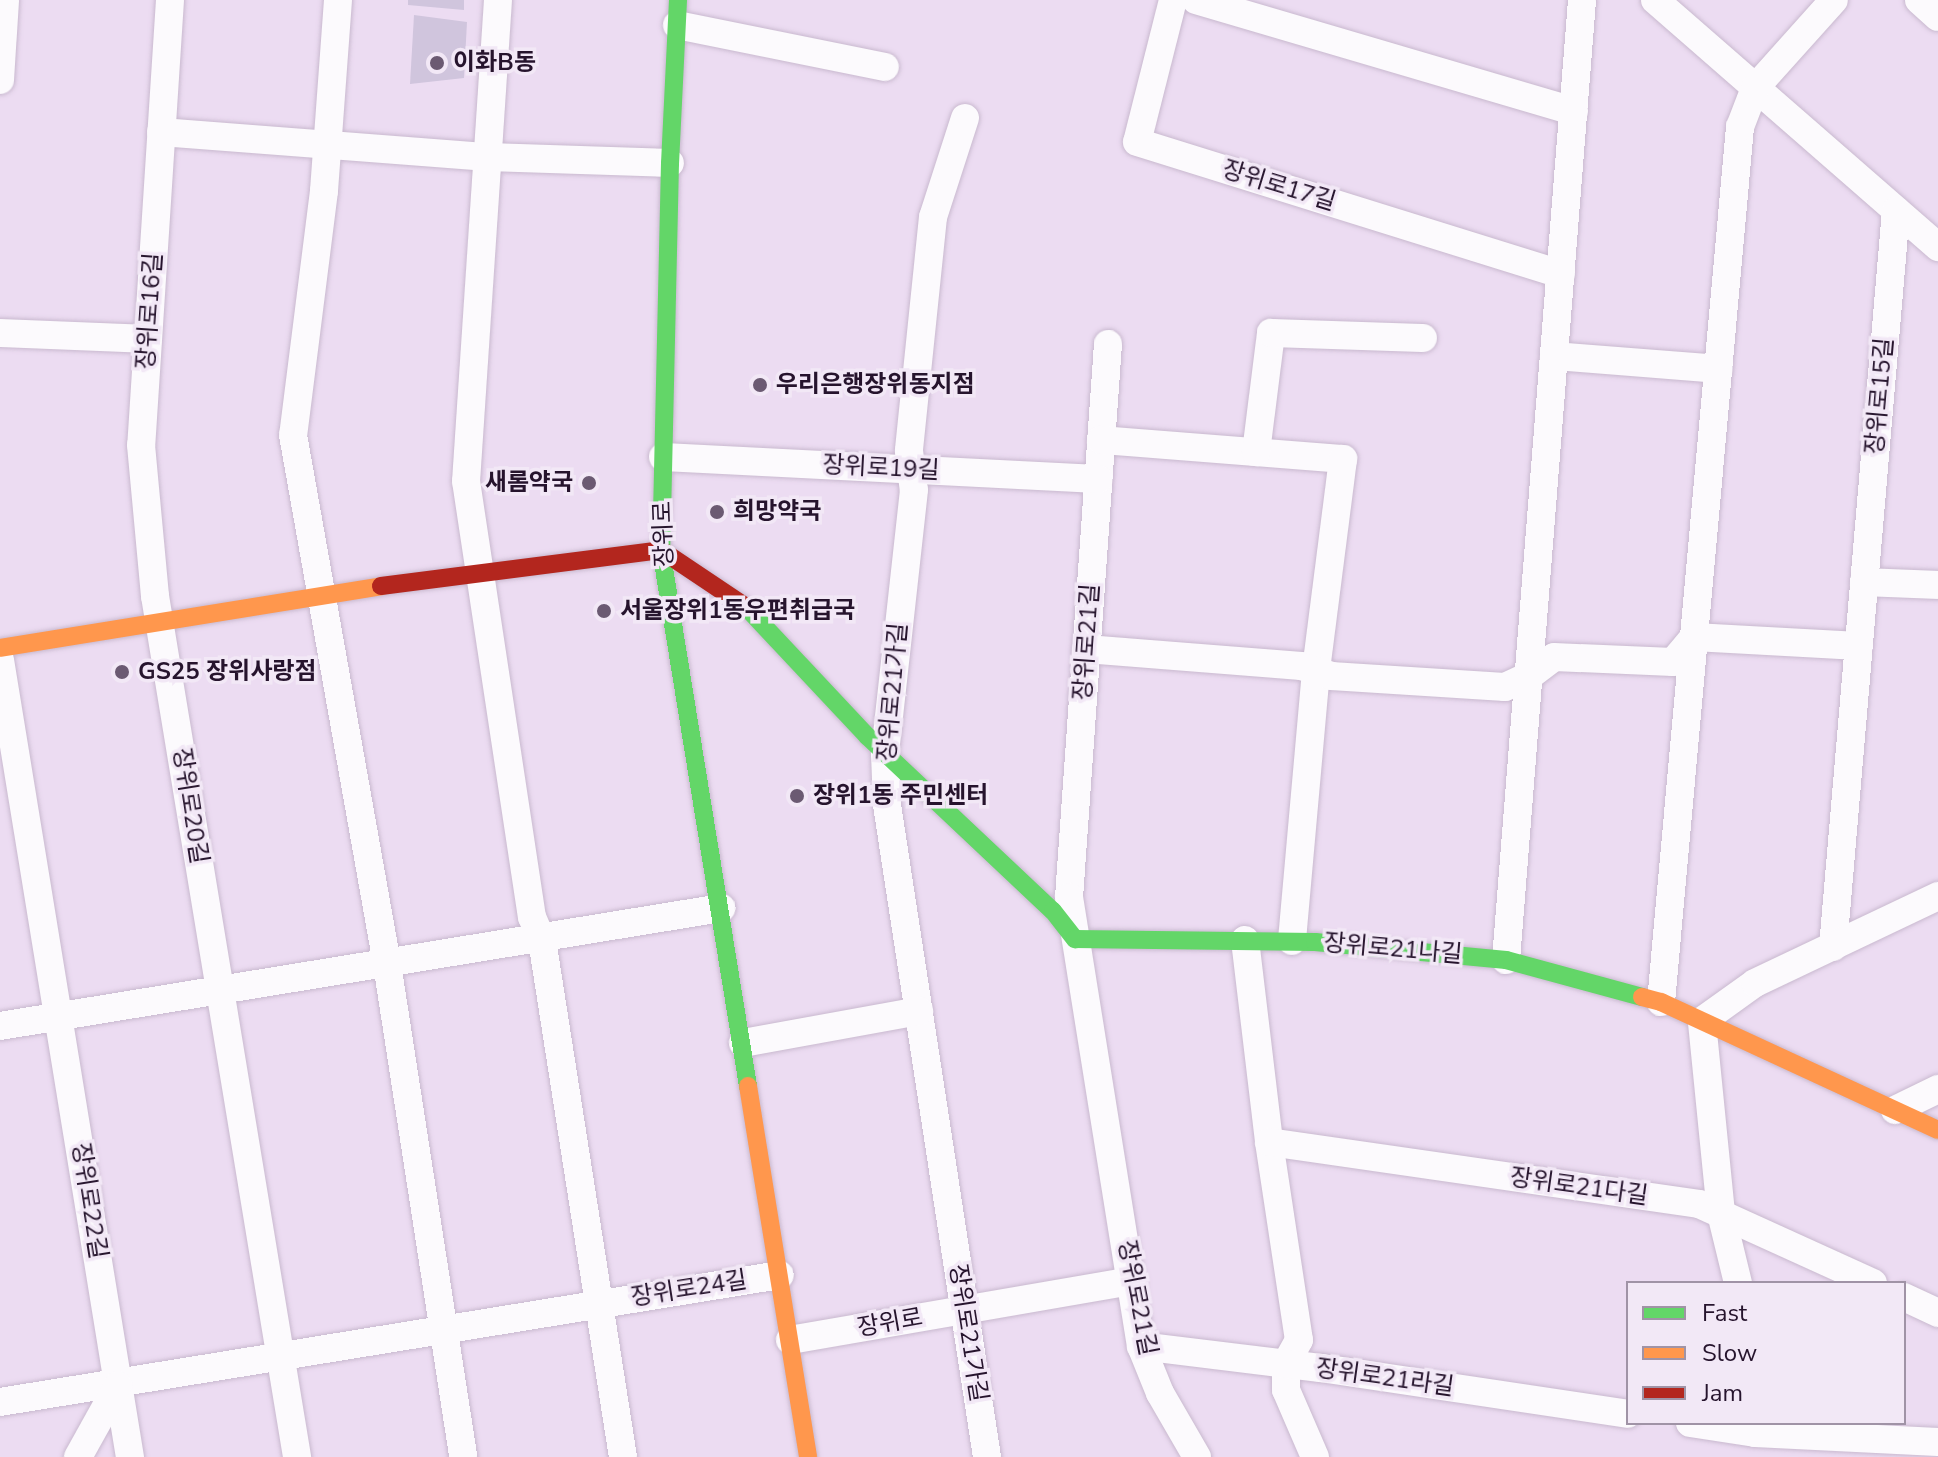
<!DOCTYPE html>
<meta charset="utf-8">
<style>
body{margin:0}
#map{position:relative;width:1938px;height:1457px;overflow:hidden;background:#ecdcf2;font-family:"Nunito Sans","Noto Sans KR",sans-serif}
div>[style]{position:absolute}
.building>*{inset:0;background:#d0c5dd}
.roads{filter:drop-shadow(0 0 2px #c9b9cf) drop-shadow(0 0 2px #c9b9cf)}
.street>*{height:28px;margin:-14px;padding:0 14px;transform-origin:14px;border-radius:14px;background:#fcfafd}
.fast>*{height:18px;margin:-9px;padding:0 9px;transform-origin:9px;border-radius:9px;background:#63d668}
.slow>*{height:18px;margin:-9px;padding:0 9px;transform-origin:9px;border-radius:9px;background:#ff974d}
.jam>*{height:18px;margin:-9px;padding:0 9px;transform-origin:9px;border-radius:9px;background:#b3261e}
.dots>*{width:22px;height:22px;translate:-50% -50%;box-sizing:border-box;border:4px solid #f2e8f6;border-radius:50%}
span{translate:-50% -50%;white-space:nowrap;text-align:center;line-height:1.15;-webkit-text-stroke:7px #f2e8f6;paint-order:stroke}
.poi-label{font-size:24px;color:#26142d;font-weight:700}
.left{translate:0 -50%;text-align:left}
.right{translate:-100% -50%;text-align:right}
.street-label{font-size:24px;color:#26142d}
.legend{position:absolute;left:1626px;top:1281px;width:280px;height:144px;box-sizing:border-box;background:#f2e8f6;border:2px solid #a093a6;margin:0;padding:10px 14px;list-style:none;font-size:24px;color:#26142d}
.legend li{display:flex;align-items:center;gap:16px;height:40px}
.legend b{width:40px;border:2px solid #a093a6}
</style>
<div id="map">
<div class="building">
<div style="clip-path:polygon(408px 0,464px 0,464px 10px,408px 5px)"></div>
<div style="clip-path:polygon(414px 15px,467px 22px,464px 78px,410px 84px)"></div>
</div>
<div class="roads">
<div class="street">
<div style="left:170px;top:0;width:446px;rotate:93.7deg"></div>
<div style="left:141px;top:445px;width:152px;rotate:84.7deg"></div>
<div style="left:155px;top:596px;width:873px;rotate:80.63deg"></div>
<div style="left:338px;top:0;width:192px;rotate:94.2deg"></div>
<div style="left:324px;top:191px;width:246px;rotate:97.2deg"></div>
<div style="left:293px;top:435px;width:537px;rotate:79.92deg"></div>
<div style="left:387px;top:964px;width:499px;rotate:81.2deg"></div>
<div style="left:498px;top:0;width:482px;rotate:93.8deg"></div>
<div style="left:466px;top:481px;width:441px;rotate:81.4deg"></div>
<div style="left:532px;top:917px;width:25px;rotate:67deg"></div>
<div style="left:542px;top:940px;width:523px;rotate:81.1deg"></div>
<div style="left:1173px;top:0;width:146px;rotate:104.2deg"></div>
<div style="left:1137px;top:142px;width:444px;rotate:17.3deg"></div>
<div style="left:1196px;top:0;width:394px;rotate:16.4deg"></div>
<div style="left:1655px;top:0;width:376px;rotate:41.1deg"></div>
<div style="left:1919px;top:0;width:25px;rotate:42deg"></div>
<div style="left:677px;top:25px;width:212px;rotate:11.4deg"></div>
<div style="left:0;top:80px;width:80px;rotate:-86.4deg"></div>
<div style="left:965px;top:118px;width:104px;rotate:107.9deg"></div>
<div style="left:933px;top:217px;width:235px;rotate:95.9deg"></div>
<div style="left:909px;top:451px;width:39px;rotate:83deg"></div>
<div style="left:914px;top:490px;width:265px;rotate:96.3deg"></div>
<div style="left:885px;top:753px;width:52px;rotate:87.8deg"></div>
<div style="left:887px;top:805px;width:660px;rotate:81.28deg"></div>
<div style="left:161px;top:132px;width:328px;rotate:4.4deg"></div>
<div style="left:488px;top:157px;width:182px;rotate:1.9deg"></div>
<div style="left:0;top:333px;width:148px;rotate:2.3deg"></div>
<div style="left:1108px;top:344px;width:554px;rotate:94.03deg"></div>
<div style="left:1069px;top:897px;width:455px;rotate:80.9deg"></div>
<div style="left:1141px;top:1346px;width:51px;rotate:68deg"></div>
<div style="left:1160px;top:1393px;width:74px;rotate:60deg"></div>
<div style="left:1554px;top:356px;width:165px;rotate:4.5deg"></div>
<div style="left:1101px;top:440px;width:243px;rotate:4.5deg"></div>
<div style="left:1343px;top:459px;width:214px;rotate:97.3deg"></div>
<div style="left:1316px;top:671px;width:271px;rotate:95.1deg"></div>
<div style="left:1256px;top:452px;width:120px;rotate:-82.8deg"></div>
<div style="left:1271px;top:333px;width:152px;rotate:1.9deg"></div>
<div style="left:663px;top:457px;width:436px;rotate:2.9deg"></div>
<div style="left:1864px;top:582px;width:74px;rotate:2.3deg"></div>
<div style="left:1086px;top:649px;width:216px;rotate:4.5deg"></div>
<div style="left:1301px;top:666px;width:32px;rotate:18deg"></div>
<div style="left:1331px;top:676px;width:174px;rotate:3.6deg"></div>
<div style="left:1505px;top:687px;width:26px;rotate:-25deg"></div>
<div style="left:1529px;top:676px;width:31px;rotate:-37deg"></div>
<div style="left:1554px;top:657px;width:119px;rotate:2.4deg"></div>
<div style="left:1673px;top:662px;width:33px;rotate:-50deg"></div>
<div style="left:1694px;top:637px;width:165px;rotate:3.1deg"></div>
<div style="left:0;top:660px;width:808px;rotate:80.74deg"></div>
<div style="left:1245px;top:940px;width:203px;rotate:83.2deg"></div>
<div style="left:1269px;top:1142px;width:200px;rotate:81.4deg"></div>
<div style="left:1299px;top:1340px;width:26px;rotate:119deg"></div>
<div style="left:1286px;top:1363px;width:27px;rotate:90deg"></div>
<div style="left:1286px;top:1390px;width:73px;rotate:66.6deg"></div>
<div style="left:1833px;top:947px;width:739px;rotate:-85.11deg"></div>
<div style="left:1506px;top:960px;width:963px;rotate:-85.47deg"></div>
<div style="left:1661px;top:1002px;width:879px;rotate:-84.84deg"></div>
<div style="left:1740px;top:127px;width:42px;rotate:-69deg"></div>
<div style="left:1755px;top:88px;width:118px;rotate:-48.1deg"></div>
<div style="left:0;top:1026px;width:731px;rotate:-9.29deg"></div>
<div style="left:743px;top:1043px;width:179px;rotate:-10.3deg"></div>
<div style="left:1895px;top:1110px;width:48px;rotate:-26deg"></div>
<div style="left:1269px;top:1142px;width:434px;rotate:8.2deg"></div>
<div style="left:1699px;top:1204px;width:191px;rotate:24.4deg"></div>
<div style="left:1738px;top:1283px;width:72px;rotate:-103.7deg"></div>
<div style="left:1721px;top:1213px;width:193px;rotate:-95.7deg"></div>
<div style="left:1702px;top:1021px;width:65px;rotate:-35.6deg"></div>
<div style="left:1755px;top:983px;width:203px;rotate:-25.4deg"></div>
<div style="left:1904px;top:1297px;width:38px;rotate:25deg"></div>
<div style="left:790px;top:1340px;width:347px;rotate:-9.8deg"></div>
<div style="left:1141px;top:1346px;width:181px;rotate:7deg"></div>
<div style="left:1321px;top:1368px;width:310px;rotate:8.5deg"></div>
<div style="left:0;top:1402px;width:790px;rotate:-9.25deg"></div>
<div style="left:1690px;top:1423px;width:66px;rotate:8.7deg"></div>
<div style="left:1755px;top:1433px;width:183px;rotate:2.8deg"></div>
<div style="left:78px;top:1457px;width:82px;rotate:-60.9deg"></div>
</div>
<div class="fast">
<div style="left:678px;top:0;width:163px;rotate:92.8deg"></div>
<div style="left:670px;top:163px;width:387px;rotate:91.3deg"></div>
<div style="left:661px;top:550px;width:543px;rotate:80.78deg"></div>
<div style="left:746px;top:607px;width:177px;rotate:46.8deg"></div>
<div style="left:867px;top:736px;width:255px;rotate:43.3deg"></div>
<div style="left:1053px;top:911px;width:36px;rotate:52deg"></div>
<div style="left:1075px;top:939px;width:240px;rotate:0.7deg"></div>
<div style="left:1315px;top:942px;width:192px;rotate:5.4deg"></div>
<div style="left:1506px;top:960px;width:141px;rotate:15.2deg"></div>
</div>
<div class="slow">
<div style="left:0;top:648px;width:386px;rotate:-9.2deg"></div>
<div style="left:1642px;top:997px;width:20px;rotate:15deg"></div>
<div style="left:1661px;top:1002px;width:305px;rotate:24.8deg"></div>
<div style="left:748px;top:1086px;width:376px;rotate:80.8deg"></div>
</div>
<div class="jam">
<div style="left:381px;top:586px;width:282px;rotate:-7.3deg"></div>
<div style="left:661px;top:550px;width:102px;rotate:33.8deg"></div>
</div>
</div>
<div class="dots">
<div style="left:437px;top:63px;background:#6b5a72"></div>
<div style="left:760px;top:385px;background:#6b5a72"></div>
<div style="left:589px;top:483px;background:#6b5a72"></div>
<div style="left:717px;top:512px;background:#6b5a72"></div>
<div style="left:604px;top:611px;background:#6b5a72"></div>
<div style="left:122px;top:672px;background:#6b5a72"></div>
<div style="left:797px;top:796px;background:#6b5a72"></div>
</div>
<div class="poi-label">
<span class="left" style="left:453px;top:63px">이화B동</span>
<span class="left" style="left:776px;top:385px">우리은행장위동지점</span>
<span class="right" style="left:573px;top:483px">새롬약국</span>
<span class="left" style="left:733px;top:512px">희망약국</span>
<span class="left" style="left:620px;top:611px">서울장위1동우편취급국</span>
<span class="left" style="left:138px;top:672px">GS25 장위사랑점</span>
<span class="left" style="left:813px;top:796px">장위1동 주민센터</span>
</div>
<div class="street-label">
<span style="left:1279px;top:186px;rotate:17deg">장위로17길</span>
<span style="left:150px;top:311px;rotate:-86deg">장위로16길</span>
<span style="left:1880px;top:396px;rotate:-85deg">장위로15길</span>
<span style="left:881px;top:468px;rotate:3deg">장위로19길</span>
<span style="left:664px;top:534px;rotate:-92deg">장위로</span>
<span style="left:1087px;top:642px;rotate:-86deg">장위로21길</span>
<span style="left:893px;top:692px;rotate:-85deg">장위로21가길</span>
<span style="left:190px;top:806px;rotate:81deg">장위로20길</span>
<span style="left:1393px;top:949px;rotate:5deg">장위로21나길</span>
<span style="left:1579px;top:1187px;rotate:8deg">장위로21다길</span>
<span style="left:89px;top:1201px;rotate:81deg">장위로22길</span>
<span style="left:689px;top:1289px;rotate:-9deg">장위로24길</span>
<span style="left:1137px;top:1298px;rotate:79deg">장위로21길</span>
<span style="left:890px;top:1323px;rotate:-10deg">장위로</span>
<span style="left:968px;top:1333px;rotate:81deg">장위로21가길</span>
<span style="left:1385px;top:1378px;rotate:8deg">장위로21라길</span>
</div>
<ul class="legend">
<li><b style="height:10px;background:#63d668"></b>Fast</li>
<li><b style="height:10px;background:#ff974d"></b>Slow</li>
<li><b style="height:10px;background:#b3261e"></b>Jam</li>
</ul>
</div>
